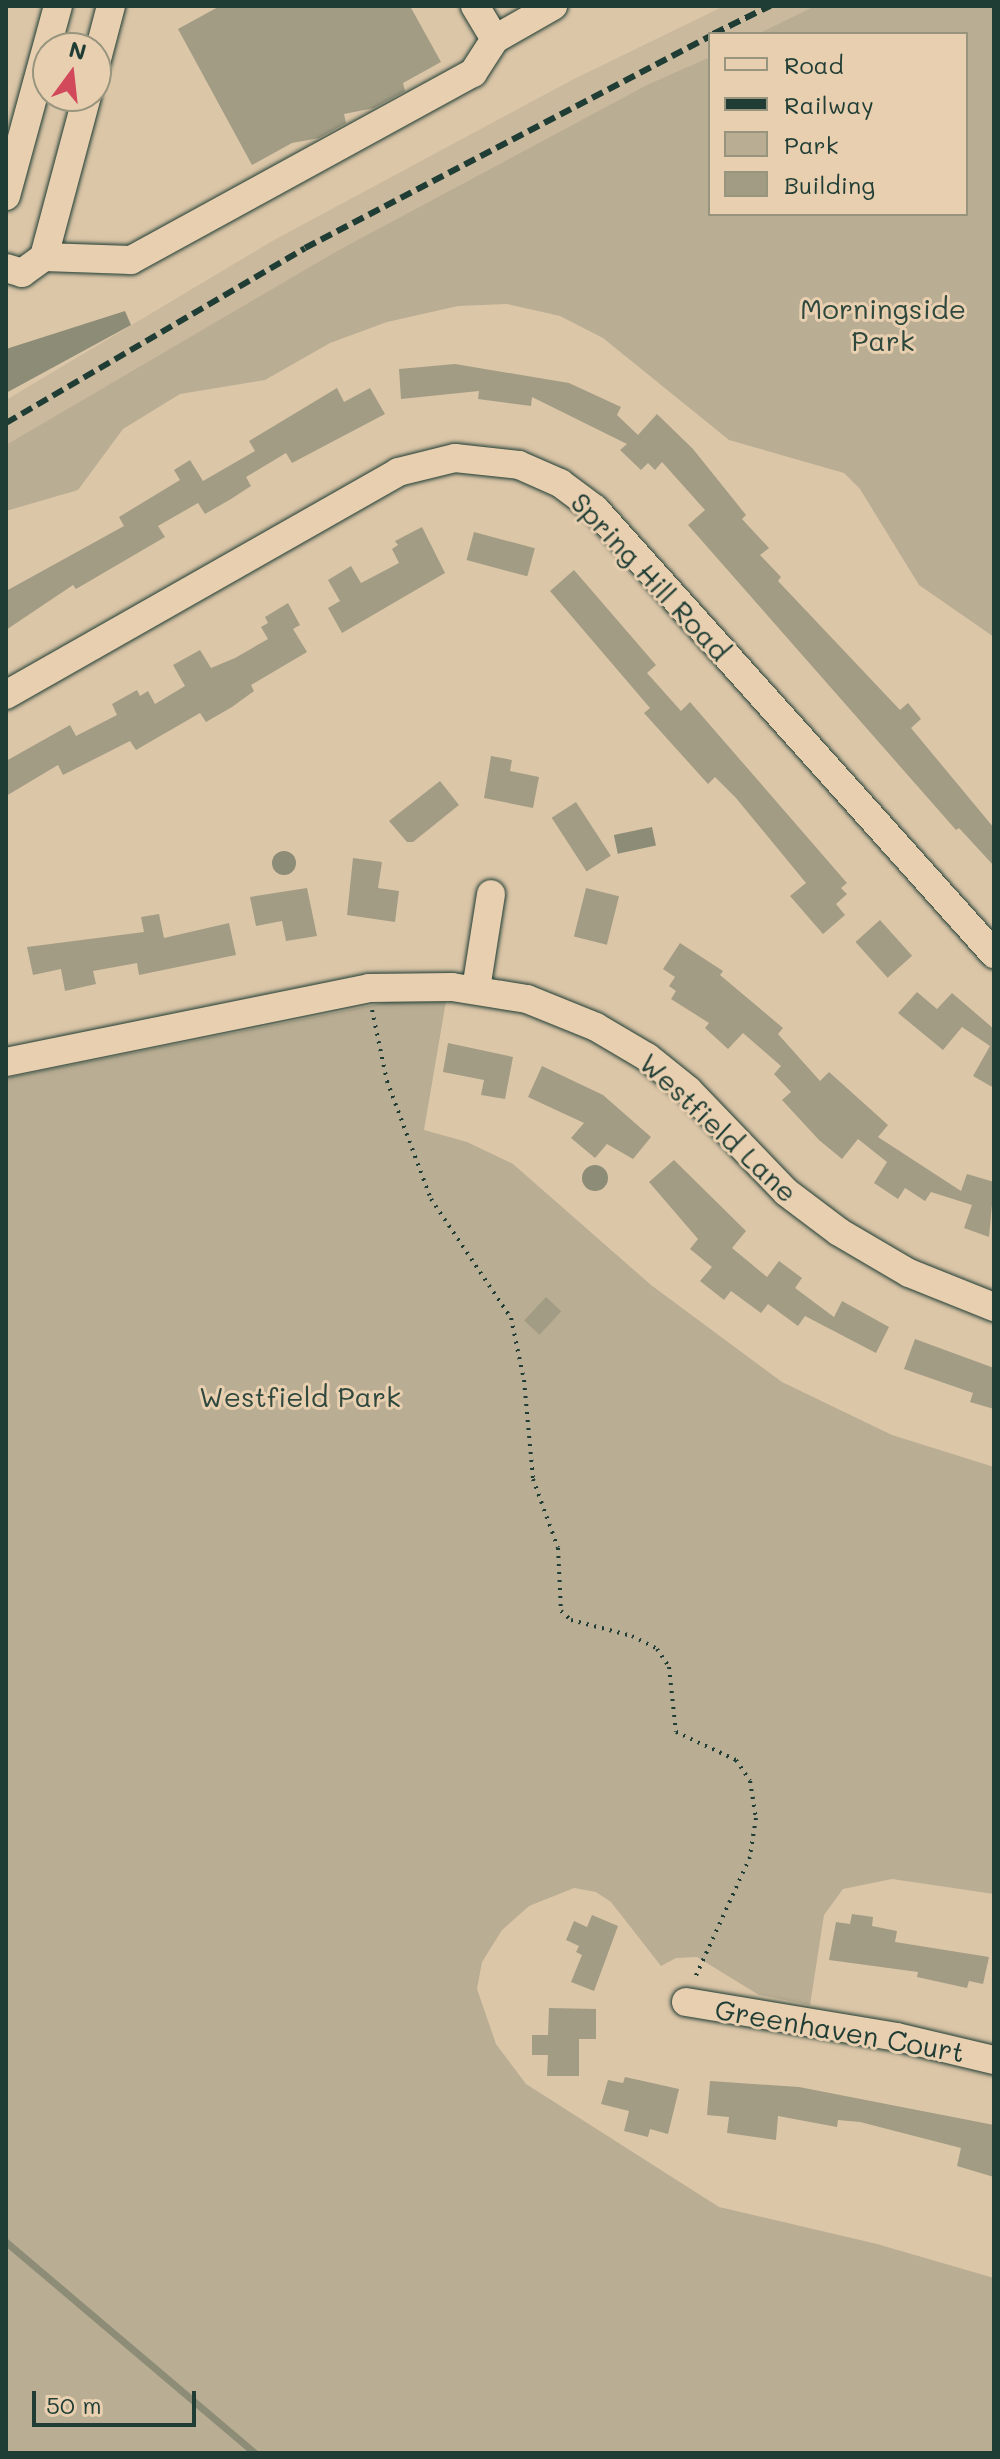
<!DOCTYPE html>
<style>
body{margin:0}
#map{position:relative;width:1000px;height:2459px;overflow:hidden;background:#dcc6a8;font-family:Mali,sans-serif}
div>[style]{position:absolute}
.built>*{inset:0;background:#cbb99d}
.green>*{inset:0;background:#b9ad93}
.water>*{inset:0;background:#8c8c77;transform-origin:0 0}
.round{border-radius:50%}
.stream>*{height:7px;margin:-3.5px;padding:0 3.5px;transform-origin:3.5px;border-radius:3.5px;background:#8c8c77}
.building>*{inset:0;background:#a29c84;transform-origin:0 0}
.path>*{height:4px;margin-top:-2px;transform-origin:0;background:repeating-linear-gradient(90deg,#1f3d34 0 2px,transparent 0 8px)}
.roads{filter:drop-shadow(0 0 2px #1f3d34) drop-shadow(0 0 2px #1f3d34)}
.minor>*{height:28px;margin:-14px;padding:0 14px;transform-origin:14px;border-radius:14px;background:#e8cfb0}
.rail>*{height:6px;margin-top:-3px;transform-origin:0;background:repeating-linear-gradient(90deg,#1f3d34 0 12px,transparent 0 18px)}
span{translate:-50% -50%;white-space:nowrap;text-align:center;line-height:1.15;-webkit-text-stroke:6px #e8cfb0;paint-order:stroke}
.park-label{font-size:28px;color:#2e483e}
.street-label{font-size:28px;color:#1f3d34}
.frame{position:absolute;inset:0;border:8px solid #1f3d34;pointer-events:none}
.legend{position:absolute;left:708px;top:32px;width:260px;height:184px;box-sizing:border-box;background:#e8cfb0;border:2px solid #98957e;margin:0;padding:10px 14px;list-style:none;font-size:24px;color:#1f3d34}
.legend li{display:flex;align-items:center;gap:16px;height:40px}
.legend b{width:40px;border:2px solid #98957e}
.north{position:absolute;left:32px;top:32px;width:80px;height:80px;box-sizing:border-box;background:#e8cfb0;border:2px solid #98957e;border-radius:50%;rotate:15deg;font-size:22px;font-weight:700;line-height:32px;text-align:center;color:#1f3d34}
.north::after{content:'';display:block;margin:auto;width:28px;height:36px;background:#d1495b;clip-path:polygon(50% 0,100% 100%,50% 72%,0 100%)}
.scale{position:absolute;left:32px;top:2391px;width:164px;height:36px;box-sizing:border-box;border:4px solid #1f3d34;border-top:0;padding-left:10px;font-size:24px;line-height:28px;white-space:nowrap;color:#1f3d34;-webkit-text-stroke:6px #e8cfb0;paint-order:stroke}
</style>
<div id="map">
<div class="built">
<div style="clip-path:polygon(724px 6px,817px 6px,760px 34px,710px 34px,710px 59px,6px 447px,6px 400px,274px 240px,572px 80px)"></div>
</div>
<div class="green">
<div style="clip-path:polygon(815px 6px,994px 6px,994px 637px,919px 585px,860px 489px,844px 473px,729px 440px,603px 338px,560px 316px,507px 304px,458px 306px,387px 322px,330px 343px,265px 380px,180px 394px,123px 429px,78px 490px,6px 511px,6px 445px,339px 250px,647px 85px,710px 57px,710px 214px,966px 214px,966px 34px,758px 34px)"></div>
<div style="clip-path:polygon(398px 1000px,446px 1001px,424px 1130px,467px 1142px,513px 1164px,651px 1285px,782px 1382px,892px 1435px,994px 1467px,994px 1894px,892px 1879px,843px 1889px,824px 1915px,810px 2005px,759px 1995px,697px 1957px,676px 1958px,661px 1966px,611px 1902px,596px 1892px,574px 1888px,529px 1906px,502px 1930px,482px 1962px,477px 1989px,496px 2044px,526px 2084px,719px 2207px,877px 2244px,994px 2278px,994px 2453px,6px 2453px,6px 1078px)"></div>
</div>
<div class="water">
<div style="clip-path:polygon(125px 311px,131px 325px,6px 393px,6px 349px)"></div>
<div style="left:652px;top:827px;width:19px;height:39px;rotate:78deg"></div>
<div class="round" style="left:272px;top:851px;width:24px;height:24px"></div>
<div class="round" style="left:582px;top:1165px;width:26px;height:26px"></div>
</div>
<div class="stream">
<div style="left:6px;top:2242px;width:326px;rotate:40.3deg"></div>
</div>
<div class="building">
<div style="clip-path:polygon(220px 6px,410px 6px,441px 62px,403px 83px,405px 91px,374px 108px,344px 114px,346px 123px,319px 138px,292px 143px,252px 165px,178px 29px)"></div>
<div style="clip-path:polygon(455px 364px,569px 383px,621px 407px,617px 415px,638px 435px,657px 414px,693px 449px,746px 515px,742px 519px,769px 548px,760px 555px,781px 577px,778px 581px,900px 710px,908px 703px,921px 719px,911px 728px,994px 828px,994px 866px,959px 828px,956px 830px,688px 525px,705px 510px,662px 462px,655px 470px,648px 463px,641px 470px,620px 450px,627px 444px,532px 397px,531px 406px,478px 399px,479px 391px,401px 399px,399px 369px)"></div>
<div style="clip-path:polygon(337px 388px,344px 402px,370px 388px,385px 414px,292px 463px,286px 453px,246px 477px,251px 486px,231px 499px,205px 514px,198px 503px,158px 526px,165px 537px,76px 589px,73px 585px,6px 630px,6px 591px,124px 526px,119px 517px,180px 480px,174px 470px,190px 460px,203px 481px,255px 451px,249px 441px)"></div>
<div style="clip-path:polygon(422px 527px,445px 573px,342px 633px,328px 608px,340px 601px,328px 580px,351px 566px,361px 583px,399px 563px,392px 549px,398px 545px,395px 541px)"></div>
<div style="left:474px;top:532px;width:63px;height:29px;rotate:15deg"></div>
<div style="clip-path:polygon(574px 570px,656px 665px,647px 673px,681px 711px,690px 702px,847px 883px,841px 888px,847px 894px,836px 904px,845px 915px,823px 934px,790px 896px,806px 883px,736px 798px,715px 777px,708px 784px,644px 713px,650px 708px,550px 591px)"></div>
<div style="clip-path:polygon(288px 603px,300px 625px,293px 629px,307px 652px,251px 685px,254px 691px,232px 707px,206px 722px,200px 713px,136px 750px,130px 741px,63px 775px,58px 765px,6px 796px,6px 761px,70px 725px,76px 736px,117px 715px,112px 704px,137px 690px,140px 696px,148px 691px,155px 704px,185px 686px,173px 665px,200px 650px,211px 668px,235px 658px,268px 639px,261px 627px,268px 623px,265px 617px)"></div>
<div style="clip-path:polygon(491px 756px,512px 760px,510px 771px,539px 777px,533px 808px,484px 798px)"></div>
<div style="clip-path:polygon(440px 781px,459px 805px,413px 842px,407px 842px,389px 821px)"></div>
<div style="left:576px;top:802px;width:64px;height:29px;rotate:57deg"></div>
<div style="clip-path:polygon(353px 858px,382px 862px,378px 888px,399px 891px,395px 922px,347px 915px)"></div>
<div style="clip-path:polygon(307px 888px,317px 936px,286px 941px,282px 921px,256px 926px,250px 897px)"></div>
<div style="left:586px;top:888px;width:34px;height:50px;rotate:14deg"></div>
<div style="clip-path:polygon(159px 914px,164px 938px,229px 923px,236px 955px,139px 975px,137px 963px,93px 971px,96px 984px,65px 991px,61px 969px,33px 975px,27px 947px,144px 932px,141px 917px)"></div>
<div style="left:880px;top:920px;width:48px;height:33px;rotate:48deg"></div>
<div style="clip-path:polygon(680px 943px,723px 971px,720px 975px,783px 1028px,778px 1034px,820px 1081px,829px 1072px,888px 1125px,878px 1137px,961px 1191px,967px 1174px,994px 1182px,989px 1237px,964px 1228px,972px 1205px,931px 1192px,925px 1201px,905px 1188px,898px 1199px,874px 1183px,887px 1162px,858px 1139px,842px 1159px,819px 1140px,782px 1100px,791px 1092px,774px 1074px,781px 1066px,743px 1033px,728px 1049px,705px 1028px,709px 1023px,671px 999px,676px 991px,669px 986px,675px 977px,663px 969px)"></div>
<div style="clip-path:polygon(917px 992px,937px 1009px,952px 993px,994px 1029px,994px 1088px,973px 1076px,990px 1046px,962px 1027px,943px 1050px,898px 1013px)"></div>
<div style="clip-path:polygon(448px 1043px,513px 1057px,505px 1099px,481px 1095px,484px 1080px,443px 1072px)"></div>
<div style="clip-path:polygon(542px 1066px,603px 1095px,651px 1137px,633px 1159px,607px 1144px,595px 1158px,571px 1138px,584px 1123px,528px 1097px)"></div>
<div style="clip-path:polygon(674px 1160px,746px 1231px,732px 1248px,767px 1277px,779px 1261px,802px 1278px,795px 1288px,834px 1317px,842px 1301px,889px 1327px,876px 1353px,805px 1316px,798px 1326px,768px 1304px,761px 1313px,731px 1291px,724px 1300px,700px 1281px,712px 1267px,690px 1249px,698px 1239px,649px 1182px)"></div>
<div style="left:546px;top:1297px;width:21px;height:32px;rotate:43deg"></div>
<div style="clip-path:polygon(915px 1339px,994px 1368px,994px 1409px,970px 1402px,973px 1393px,904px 1369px)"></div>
<div style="clip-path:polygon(852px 1914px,873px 1917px,872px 1926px,897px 1931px,895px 1942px,989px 1957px,983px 1984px,969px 1981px,967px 1988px,917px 1977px,918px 1972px,829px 1960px,836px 1922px,850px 1924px)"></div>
<div style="clip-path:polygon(592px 1915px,618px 1926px,594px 1991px,571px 1982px,582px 1955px,576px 1952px,579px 1946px,566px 1940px,574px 1921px,587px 1927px)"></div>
<div style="clip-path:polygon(549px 2008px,596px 2009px,596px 2039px,579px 2039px,579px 2076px,547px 2076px,548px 2055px,532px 2055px,532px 2035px,548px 2035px)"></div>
<div style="clip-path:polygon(625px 2077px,679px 2089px,668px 2134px,650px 2129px,648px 2137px,624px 2131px,629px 2111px,601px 2104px,608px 2080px,623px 2083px)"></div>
<div style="clip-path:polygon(710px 2081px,799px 2087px,994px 2125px,994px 2177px,957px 2166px,961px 2148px,860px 2122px,838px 2120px,837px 2127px,778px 2116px,776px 2140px,727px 2133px,729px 2117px,707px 2115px)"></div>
</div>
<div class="path">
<div style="left:372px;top:1010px;width:73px;rotate:78.1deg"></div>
<div style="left:387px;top:1081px;width:126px;rotate:69.6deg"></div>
<div style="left:431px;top:1199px;width:143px;rotate:56.1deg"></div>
<div style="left:511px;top:1318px;width:63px;rotate:78.2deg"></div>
<div style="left:524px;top:1380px;width:99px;rotate:84.8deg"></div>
<div style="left:533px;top:1479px;width:73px;rotate:70.1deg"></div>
<div style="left:558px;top:1548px;width:63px;rotate:87.3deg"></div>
<div style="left:561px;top:1611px;width:13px;rotate:42deg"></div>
<div style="left:571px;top:1620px;width:63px;rotate:14.7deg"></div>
<div style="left:632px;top:1636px;width:28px;rotate:27deg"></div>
<div style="left:657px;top:1649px;width:22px;rotate:56deg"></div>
<div style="left:669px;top:1667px;width:65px;rotate:83.9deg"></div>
<div style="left:676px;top:1732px;width:66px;rotate:25deg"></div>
<div style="left:736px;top:1760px;width:25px;rotate:56deg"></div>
<div style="left:750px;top:1781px;width:37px;rotate:81deg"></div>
<div style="left:756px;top:1818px;width:39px;rotate:99deg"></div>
<div style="left:750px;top:1857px;width:135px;rotate:114.5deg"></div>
</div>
<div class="roads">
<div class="minor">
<div style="left:475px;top:6px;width:39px;rotate:59deg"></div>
<div style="left:495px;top:39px;width:67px;rotate:-29.6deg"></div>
<div style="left:96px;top:63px;width:59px;rotate:-75.3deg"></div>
<div style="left:87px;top:96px;width:167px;rotate:105deg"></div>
<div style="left:44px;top:257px;width:87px;rotate:2deg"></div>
<div style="left:131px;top:260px;width:390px;rotate:-28.7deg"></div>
<div style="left:473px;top:73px;width:40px;rotate:-57.1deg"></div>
<div style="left:6px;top:196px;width:197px;rotate:-74.7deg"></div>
<div style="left:6px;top:268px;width:17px;rotate:17deg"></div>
<div style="left:22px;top:273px;width:27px;rotate:-36deg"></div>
<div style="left:6px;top:695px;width:451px;rotate:-29.6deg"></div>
<div style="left:398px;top:472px;width:59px;rotate:-13.8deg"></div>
<div style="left:455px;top:458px;width:64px;rotate:6.2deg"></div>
<div style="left:519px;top:465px;width:45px;rotate:23.7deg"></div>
<div style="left:560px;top:483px;width:44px;rotate:36.6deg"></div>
<div style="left:595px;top:509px;width:598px;rotate:48.12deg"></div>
<div style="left:476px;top:989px;width:96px;rotate:-81deg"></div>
<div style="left:6px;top:1062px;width:370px;rotate:-11.5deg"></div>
<div style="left:369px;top:988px;width:83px;rotate:-0.7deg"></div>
<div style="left:452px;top:987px;width:76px;rotate:9.1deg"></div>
<div style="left:527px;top:999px;width:74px;rotate:22.1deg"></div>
<div style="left:596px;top:1027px;width:59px;rotate:30.5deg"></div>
<div style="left:647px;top:1057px;width:53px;rotate:38.8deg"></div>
<div style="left:688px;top:1090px;width:141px;rotate:46.1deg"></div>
<div style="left:786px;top:1192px;width:66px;rotate:37deg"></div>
<div style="left:839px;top:1232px;width:81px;rotate:30.4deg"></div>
<div style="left:909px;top:1273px;width:92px;rotate:21.8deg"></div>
<div style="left:686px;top:2002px;width:214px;rotate:9.4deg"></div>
<div style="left:897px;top:2037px;width:100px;rotate:13.3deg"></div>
</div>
</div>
<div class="rail">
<div style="left:713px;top:34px;width:64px;rotate:-26.2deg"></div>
<div style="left:6px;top:423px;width:346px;rotate:-30.3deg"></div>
<div style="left:305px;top:248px;width:457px;rotate:-27.6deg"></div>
</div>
<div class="park-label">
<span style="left:883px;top:324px">Morningside<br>Park</span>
<span style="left:300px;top:1396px">Westfield Park</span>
</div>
<div class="street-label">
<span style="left:651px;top:576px;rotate:47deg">Spring Hill Road</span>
<span style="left:719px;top:1127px;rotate:43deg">Westfield Lane</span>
<span style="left:840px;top:2030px;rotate:10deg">Greenhaven Court</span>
</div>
<div class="frame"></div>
<ul class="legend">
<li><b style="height:10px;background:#e8cfb0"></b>Road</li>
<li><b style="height:10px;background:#1f3d34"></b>Railway</li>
<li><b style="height:22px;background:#b9ad93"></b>Park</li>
<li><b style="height:22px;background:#a29c84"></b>Building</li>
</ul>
<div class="north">N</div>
<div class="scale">50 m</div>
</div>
